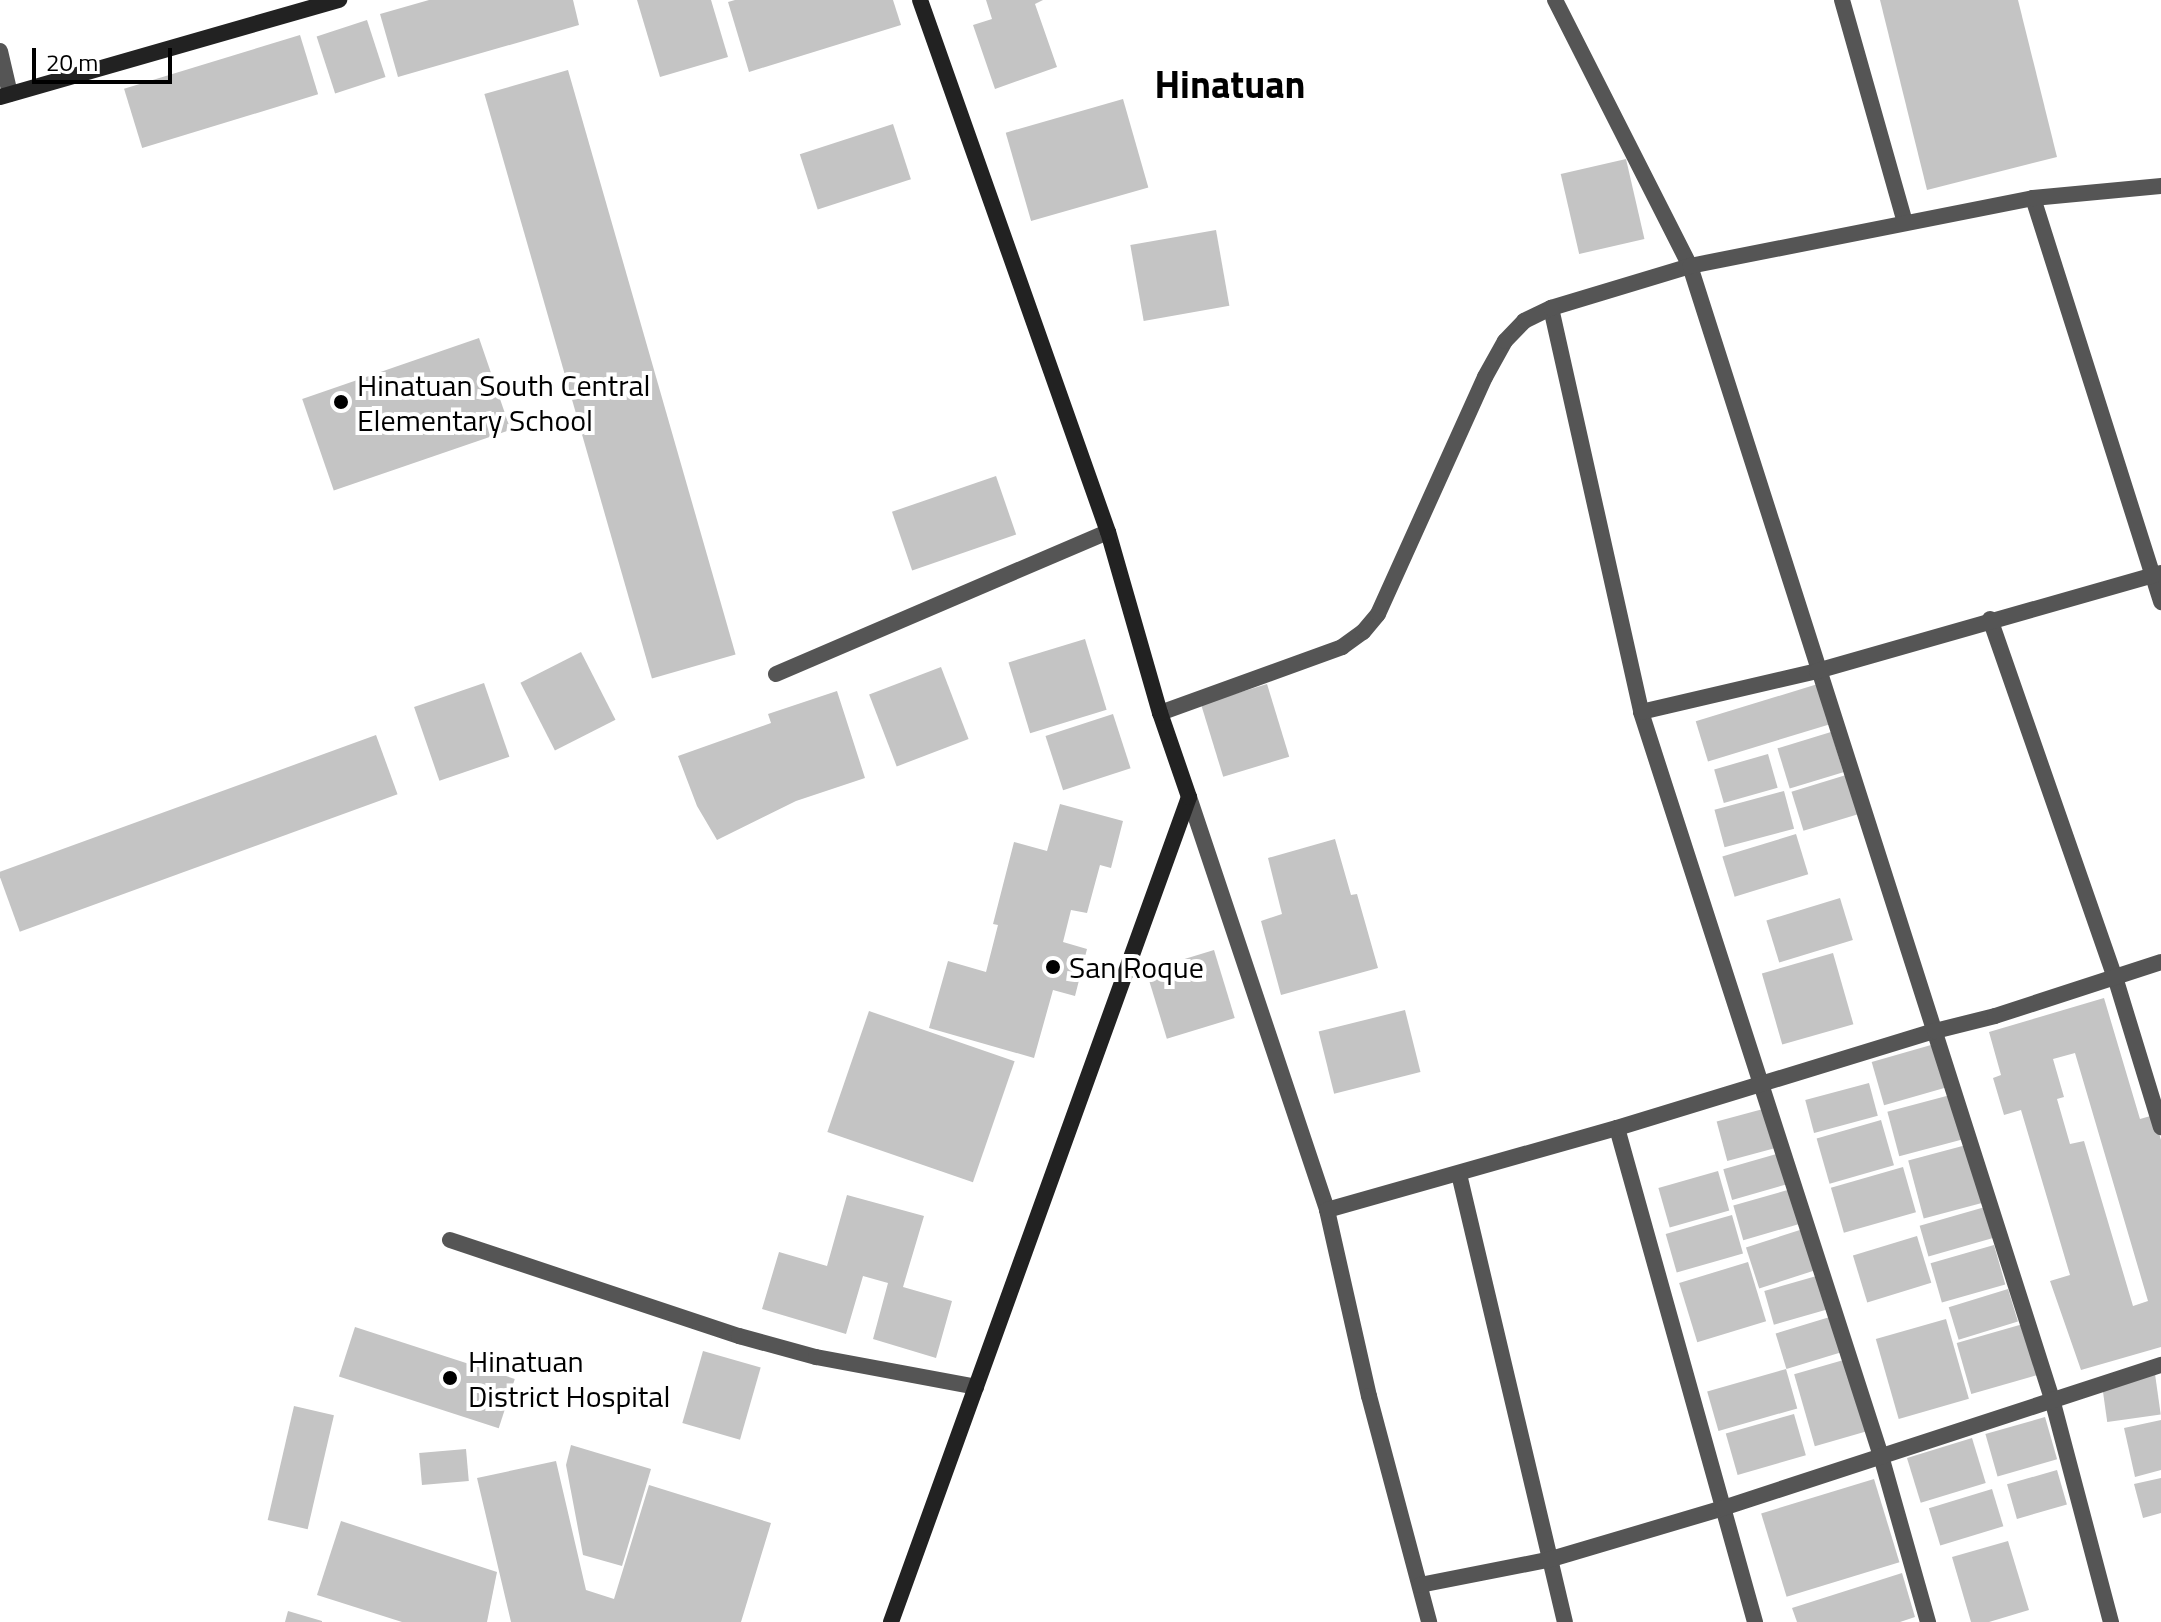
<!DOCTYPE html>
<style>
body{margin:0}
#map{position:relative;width:2161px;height:1622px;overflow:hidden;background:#fff;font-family:"Titillium Web",sans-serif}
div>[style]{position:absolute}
.building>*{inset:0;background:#c4c4c4;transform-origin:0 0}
.lane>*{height:16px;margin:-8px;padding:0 8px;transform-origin:8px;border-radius:8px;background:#555}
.street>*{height:16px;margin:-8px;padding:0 8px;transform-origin:8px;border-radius:8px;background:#555}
.secondary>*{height:16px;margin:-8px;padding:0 8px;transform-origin:8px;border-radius:8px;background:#222}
.dots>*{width:22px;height:22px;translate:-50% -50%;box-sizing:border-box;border:4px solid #fff;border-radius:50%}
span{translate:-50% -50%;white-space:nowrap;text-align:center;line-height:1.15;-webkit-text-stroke:8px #fff;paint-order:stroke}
.poi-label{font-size:30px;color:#000}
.left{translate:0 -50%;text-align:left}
.district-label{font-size:38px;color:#000;font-weight:700}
.scale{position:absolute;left:32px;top:48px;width:140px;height:36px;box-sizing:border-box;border:4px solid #000;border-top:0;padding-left:10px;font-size:24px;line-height:28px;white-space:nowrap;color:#000;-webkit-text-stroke:6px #fff;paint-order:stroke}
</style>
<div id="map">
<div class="building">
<div style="clip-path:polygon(429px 0,573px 0,579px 25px,398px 77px,380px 14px)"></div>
<div style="clip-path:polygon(637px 0,711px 0,728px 57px,660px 77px)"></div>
<div style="clip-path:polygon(735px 0,893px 0,901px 25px,749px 72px,728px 2px)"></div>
<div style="clip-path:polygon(986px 0,1043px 0,1035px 4px,1057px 67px,995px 89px,973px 25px,992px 19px)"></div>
<div style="clip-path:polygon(1880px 0,2018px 0,2057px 157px,1927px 190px)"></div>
<div style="left:367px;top:20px;width:60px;height:53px;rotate:72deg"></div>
<div style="left:300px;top:35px;width:62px;height:184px;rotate:73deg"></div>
<div style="left:568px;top:70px;width:608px;height:87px;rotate:74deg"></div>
<div style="left:1123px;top:99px;width:92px;height:122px;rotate:74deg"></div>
<div style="left:893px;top:124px;width:58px;height:98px;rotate:72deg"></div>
<div style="left:1626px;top:159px;width:82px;height:67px;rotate:77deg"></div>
<div style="left:1216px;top:230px;width:77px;height:87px;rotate:80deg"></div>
<div style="left:479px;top:338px;width:97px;height:187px;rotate:71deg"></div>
<div style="left:996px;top:476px;width:62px;height:110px;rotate:71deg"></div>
<div style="left:1085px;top:639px;width:74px;height:80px;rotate:73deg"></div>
<div style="left:581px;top:652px;width:76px;height:68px;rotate:63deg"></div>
<div style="left:941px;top:667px;width:77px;height:77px;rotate:69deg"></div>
<div style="left:484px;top:683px;width:78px;height:74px;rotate:71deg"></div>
<div style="left:1821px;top:683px;width:42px;height:131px;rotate:73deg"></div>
<div style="left:1267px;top:684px;width:76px;height:69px;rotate:73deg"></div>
<div style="clip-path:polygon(837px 691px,865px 778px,796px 801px,717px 840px,697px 806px,678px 756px,771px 723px,768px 714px)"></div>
<div style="left:1113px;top:714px;width:57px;height:71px;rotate:72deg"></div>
<div style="left:1831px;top:732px;width:42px;height:56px;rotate:73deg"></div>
<div style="left:376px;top:735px;width:63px;height:402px;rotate:70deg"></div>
<div style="left:1768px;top:754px;width:35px;height:56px;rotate:74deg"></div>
<div style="left:1846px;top:775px;width:41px;height:57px;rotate:73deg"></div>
<div style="left:1784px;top:791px;width:39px;height:72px;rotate:75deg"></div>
<div style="clip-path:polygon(1060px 804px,1123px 821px,1111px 868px,1100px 865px,1087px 913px,1071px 910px,1063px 942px,1087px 949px,1075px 996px,1053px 990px,1034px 1058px,929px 1028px,948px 961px,986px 972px,998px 925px,993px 924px,1014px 842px,1047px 851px)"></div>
<div style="left:1796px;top:834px;width:42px;height:77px;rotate:73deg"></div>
<div style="clip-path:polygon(1335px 839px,1351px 895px,1357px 894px,1378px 968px,1281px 995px,1261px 921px,1282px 914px,1268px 858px)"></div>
<div style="left:1840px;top:898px;width:44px;height:77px;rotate:73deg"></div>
<div style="left:1214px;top:950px;width:71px;height:71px;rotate:73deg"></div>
<div style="left:1833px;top:953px;width:74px;height:74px;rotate:74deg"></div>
<div style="clip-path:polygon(evenodd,2104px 998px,2140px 1119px,2154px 1115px,2161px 1140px,2161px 1347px,2081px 1370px,2050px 1281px,2070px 1275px,2021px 1110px,2004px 1115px,1993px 1078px,2001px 1075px,1989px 1032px,2104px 998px,2075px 1053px,2148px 1301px,2133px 1306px,2084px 1141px,2070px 1144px,2057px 1099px,2064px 1097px,2053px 1059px,2075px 1053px)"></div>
<div style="left:1405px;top:1010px;width:64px;height:89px;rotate:76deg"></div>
<div style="left:869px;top:1011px;width:154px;height:128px;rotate:19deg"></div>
<div style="left:1938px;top:1043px;width:45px;height:69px;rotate:74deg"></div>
<div style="left:1869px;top:1083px;width:34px;height:66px;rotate:75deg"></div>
<div style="left:1954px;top:1094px;width:46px;height:69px;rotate:75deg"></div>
<div style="left:1763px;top:1109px;width:41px;height:48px;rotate:75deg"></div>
<div style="left:1881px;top:1120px;width:47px;height:67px;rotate:74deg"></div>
<div style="left:1970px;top:1144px;width:60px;height:64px;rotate:75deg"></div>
<div style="left:1780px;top:1153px;width:32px;height:59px;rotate:74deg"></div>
<div style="left:1903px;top:1167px;width:47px;height:75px;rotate:74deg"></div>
<div style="left:1718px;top:1171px;width:41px;height:62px;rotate:74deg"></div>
<div style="left:1791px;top:1189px;width:36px;height:60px;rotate:74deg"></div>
<div style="clip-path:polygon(847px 1195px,924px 1216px,903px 1287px,952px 1301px,936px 1358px,873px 1339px,888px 1283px,863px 1276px,846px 1334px,762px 1309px,779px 1252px,827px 1266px)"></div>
<div style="left:1985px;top:1207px;width:32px;height:68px;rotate:74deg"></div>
<div style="left:1732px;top:1215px;width:40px;height:69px;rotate:74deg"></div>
<div style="left:1803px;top:1229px;width:43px;height:60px;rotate:72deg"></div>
<div style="left:1917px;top:1236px;width:49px;height:67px;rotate:73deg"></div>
<div style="left:1994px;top:1245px;width:41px;height:66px;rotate:74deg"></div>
<div style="left:1748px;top:1262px;width:62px;height:72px;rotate:73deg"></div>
<div style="left:1820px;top:1275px;width:35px;height:58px;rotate:74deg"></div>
<div style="left:2008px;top:1289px;width:34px;height:62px;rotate:73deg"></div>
<div style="left:1833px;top:1316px;width:37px;height:60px;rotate:73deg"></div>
<div style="left:1946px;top:1319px;width:83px;height:73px;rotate:74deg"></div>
<div style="left:2023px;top:1324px;width:53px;height:69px;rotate:74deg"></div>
<div style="left:355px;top:1327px;width:168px;height:52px;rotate:18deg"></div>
<div style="left:703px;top:1351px;width:60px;height:75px;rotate:16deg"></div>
<div style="left:1847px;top:1359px;width:75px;height:55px;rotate:74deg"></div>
<div style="left:1786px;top:1369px;width:41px;height:82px;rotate:74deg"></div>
<div style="left:2155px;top:1374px;width:41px;height:54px;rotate:82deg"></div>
<div style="left:294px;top:1406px;width:41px;height:117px;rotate:13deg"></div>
<div style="left:1794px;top:1414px;width:43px;height:71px;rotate:74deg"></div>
<div style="left:2045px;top:1417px;width:44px;height:62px;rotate:74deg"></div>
<div style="clip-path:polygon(2161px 1420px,2161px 1470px,2135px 1477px,2124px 1428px)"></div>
<div style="left:1972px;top:1438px;width:47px;height:68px;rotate:73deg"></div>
<div style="clip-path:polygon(571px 1445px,651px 1469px,622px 1566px,583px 1555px,566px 1465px)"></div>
<div style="left:466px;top:1449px;width:32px;height:47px;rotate:85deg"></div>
<div style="clip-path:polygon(556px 1461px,586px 1590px,614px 1599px,649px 1485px,771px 1523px,741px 1622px,511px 1622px,477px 1478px)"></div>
<div style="left:2057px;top:1470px;width:36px;height:52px;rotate:74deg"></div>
<div style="clip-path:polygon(2161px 1478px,2161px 1513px,2143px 1518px,2134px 1484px)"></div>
<div style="left:1874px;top:1479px;width:87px;height:118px;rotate:73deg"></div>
<div style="left:1992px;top:1489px;width:39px;height:66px;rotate:73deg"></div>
<div style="clip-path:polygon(341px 1521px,497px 1572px,487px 1622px,402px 1622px,317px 1595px)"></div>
<div style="clip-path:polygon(2008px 1541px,2029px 1610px,1989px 1622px,1971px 1622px,1952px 1557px)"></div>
<div style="clip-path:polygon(1902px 1573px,1915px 1617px,1900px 1622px,1797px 1622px,1792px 1608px)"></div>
<div style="clip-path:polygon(288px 1611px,322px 1621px,322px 1622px,285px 1622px)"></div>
</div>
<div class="lane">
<div style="left:450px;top:1240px;width:305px;rotate:18.4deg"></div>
<div style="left:739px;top:1336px;width:80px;rotate:15.3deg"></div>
<div style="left:816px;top:1357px;width:163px;rotate:10.6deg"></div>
</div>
<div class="street">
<div style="left:1555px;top:0;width:298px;rotate:63.1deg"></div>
<div style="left:1690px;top:266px;width:1189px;rotate:72.28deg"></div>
<div style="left:2052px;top:1399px;width:231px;rotate:75.2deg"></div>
<div style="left:1842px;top:0;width:231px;rotate:74.2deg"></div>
<div style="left:0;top:51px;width:44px;rotate:76.9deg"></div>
<div style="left:2033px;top:198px;width:424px;rotate:72.4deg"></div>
<div style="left:1551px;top:308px;width:414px;rotate:77.4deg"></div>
<div style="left:1641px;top:712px;width:782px;rotate:72.12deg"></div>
<div style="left:1881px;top:1456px;width:173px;rotate:74.2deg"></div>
<div style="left:1990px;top:619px;width:379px;rotate:70.8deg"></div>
<div style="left:2115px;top:977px;width:157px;rotate:73deg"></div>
<div style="left:776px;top:674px;width:361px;rotate:-23.2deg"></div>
<div style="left:1641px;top:712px;width:181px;rotate:-13.1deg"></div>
<div style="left:1817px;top:671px;width:358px;rotate:-15.9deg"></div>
<div style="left:1160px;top:713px;width:194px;rotate:-19.9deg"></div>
<div style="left:1342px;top:647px;width:26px;rotate:-36deg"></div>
<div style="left:1363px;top:632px;width:23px;rotate:-50deg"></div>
<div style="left:1378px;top:614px;width:260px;rotate:-65.7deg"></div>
<div style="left:1485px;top:377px;width:41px;rotate:-60.9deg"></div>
<div style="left:1505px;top:341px;width:28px;rotate:-46deg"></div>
<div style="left:1524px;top:321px;width:30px;rotate:-26deg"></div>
<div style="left:1551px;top:308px;width:145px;rotate:-16.8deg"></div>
<div style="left:1690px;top:266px;width:350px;rotate:-11.2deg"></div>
<div style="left:2033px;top:198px;width:129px;rotate:-5.4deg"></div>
<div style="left:1189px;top:797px;width:435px;rotate:71.5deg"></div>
<div style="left:1327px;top:1210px;width:191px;rotate:77.3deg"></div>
<div style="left:1369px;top:1396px;width:234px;rotate:75.1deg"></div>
<div style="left:1617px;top:1128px;width:513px;rotate:74.39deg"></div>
<div style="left:1459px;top:1174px;width:460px;rotate:76.7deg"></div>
<div style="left:1327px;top:1210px;width:301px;rotate:-15.8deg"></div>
<div style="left:1617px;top:1128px;width:332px;rotate:-17deg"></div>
<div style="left:1935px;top:1031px;width:62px;rotate:-14deg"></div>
<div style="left:1995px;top:1016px;width:175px;rotate:-18deg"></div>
<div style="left:1420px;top:1585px;width:130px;rotate:-11.1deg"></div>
<div style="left:1548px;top:1560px;width:183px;rotate:-16.5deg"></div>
<div style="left:1723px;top:1508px;width:461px;rotate:-18.1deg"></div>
</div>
<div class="secondary">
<div style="left:0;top:97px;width:353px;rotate:-16deg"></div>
<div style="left:891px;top:1622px;width:877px;rotate:-70.14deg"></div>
<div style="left:1189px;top:797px;width:89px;rotate:-109deg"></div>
<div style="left:1160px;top:713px;width:188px;rotate:-106deg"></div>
<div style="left:1108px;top:532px;width:564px;rotate:-109.46deg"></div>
</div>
<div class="dots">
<div style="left:341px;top:402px;background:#000"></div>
<div style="left:1053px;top:967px;background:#000"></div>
<div style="left:450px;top:1378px;background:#000"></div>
</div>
<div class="poi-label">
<span class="left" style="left:357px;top:402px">Hinatuan South Central<br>Elementary School</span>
<span class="left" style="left:1069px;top:967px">San Roque</span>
<span class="left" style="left:468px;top:1378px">Hinatuan<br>District Hospital</span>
</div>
<div class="district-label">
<span style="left:1230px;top:85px">Hinatuan</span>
</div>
<div class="scale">20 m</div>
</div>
